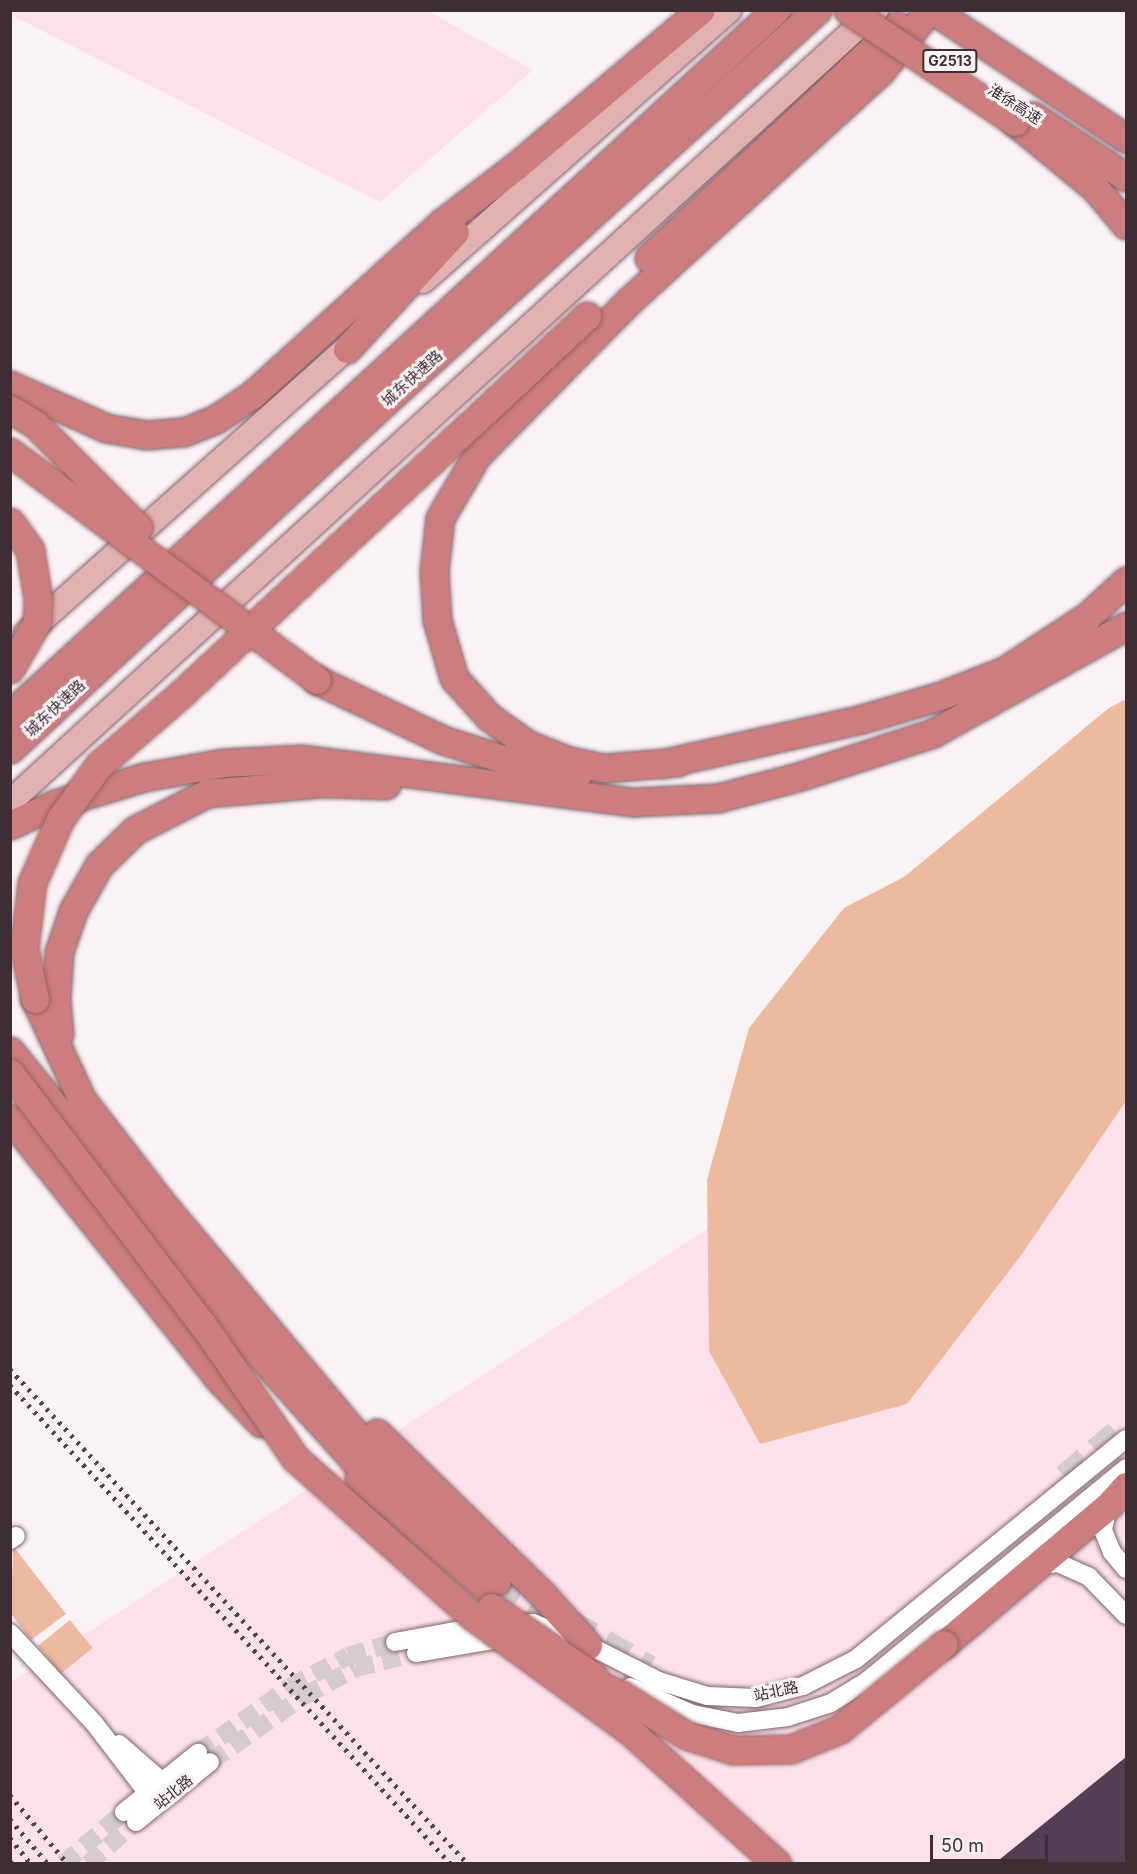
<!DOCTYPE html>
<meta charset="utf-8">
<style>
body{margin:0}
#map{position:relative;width:1137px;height:1874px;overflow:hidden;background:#faf3f5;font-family:Inter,"Noto Sans SC",sans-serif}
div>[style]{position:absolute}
.built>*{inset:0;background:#fce1eb}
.green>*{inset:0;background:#eeba9f;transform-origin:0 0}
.building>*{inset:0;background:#533f54}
.minor-tunnel>*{height:18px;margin-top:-9px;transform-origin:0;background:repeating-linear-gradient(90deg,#d4ccce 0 18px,transparent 0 27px)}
.highway-tunnel>*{height:27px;margin-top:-13.5px;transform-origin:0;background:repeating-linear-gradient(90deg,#d4ccce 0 27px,transparent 0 41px)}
.roads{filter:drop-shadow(0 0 2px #80616d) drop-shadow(0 0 2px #80616d)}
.minor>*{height:18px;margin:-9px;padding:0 9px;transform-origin:9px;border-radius:9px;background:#fff}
.major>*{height:24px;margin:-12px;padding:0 12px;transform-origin:12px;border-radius:12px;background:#e1b1b1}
.highway>*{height:27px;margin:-13.5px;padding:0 13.5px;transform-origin:13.5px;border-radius:13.5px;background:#cd7d7d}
.rail>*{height:4.5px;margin-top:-2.25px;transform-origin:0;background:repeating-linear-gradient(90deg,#514449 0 3px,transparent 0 9px)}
.bridges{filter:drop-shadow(0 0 2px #9a6163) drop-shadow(0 0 2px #9a6163)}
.highway-bridge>*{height:27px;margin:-13.5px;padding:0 13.5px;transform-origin:13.5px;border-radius:13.5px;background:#cd7d7d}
span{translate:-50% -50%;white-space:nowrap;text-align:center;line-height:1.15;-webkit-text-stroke:6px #faf3f5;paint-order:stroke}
.shield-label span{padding:2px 4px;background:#faf3f5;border:2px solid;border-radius:4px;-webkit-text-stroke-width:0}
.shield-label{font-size:14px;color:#3c2e34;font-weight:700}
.street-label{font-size:15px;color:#3c2e34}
.frame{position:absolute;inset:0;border:12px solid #3c2e34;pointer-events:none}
.scale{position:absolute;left:930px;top:1835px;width:118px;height:27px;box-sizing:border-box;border:3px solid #3c2e34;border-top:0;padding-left:8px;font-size:18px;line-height:21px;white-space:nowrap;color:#3c2e34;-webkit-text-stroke:4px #faf3f5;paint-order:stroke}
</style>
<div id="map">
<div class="built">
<div style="clip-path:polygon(10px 11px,428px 11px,533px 70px,380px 202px,11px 15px)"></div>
<div style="clip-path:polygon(1126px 956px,1126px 1863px,11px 1863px,10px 1683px)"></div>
</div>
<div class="green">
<div style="clip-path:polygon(1126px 699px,1126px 1101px,1022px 1254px,907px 1404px,760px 1444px,709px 1351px,707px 1180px,749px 1028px,844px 908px,904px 877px,1109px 708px)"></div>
<div style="clip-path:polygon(13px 1546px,66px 1614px,31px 1640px,11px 1614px)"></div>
<div style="left:70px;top:1620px;width:36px;height:41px;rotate:51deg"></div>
</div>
<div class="building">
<div style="clip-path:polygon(1126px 1757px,1126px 1864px,994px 1864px)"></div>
</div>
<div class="minor-tunnel">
<div style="left:198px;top:1753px;width:113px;rotate:-35.7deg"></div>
<div style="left:290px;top:1687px;width:66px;rotate:-28.1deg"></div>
<div style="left:348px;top:1656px;width:49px;rotate:-16.6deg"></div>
<div style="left:210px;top:1762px;width:115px;rotate:-35.1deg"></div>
<div style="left:304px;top:1696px;width:59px;rotate:-28.3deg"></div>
<div style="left:356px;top:1668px;width:62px;rotate:-14deg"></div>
<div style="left:63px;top:1864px;width:80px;rotate:-40.4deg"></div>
<div style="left:88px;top:1864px;width:64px;rotate:-41.2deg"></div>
</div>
<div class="highway-tunnel">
<div style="left:1065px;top:1477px;width:80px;rotate:-39.9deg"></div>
<div style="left:497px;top:1581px;width:175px;rotate:29.8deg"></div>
</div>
<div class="roads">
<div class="minor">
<div style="left:1108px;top:1506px;width:25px;rotate:102deg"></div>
<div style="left:1103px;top:1530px;width:24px;rotate:68deg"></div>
<div style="left:1112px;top:1552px;width:22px;rotate:51deg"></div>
<div style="left:10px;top:1540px;width:7px;rotate:-34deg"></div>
<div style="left:1039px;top:1565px;width:19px;rotate:-6deg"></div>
<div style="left:1058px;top:1563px;width:34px;rotate:24deg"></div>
<div style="left:1089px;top:1577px;width:53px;rotate:45.8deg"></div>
<div style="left:525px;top:1624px;width:8px;rotate:-7deg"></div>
<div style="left:533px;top:1623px;width:59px;rotate:21.8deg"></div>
<div style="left:588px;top:1645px;width:80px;rotate:26.9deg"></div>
<div style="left:659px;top:1681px;width:50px;rotate:17.4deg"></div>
<div style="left:707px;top:1696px;width:49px;rotate:2.3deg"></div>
<div style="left:756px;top:1698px;width:49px;rotate:-14.3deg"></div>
<div style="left:803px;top:1686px;width:59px;rotate:-27deg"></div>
<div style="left:856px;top:1659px;width:348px;rotate:-39.2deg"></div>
<div style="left:10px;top:1633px;width:123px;rotate:47deg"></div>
<div style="left:94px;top:1723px;width:103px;rotate:52.5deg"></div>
<div style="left:395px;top:1642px;width:95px;rotate:-10.4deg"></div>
<div style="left:416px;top:1653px;width:91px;rotate:-9.5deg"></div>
<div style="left:630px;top:1687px;width:69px;rotate:23.2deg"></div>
<div style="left:693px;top:1714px;width:46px;rotate:11.3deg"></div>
<div style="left:738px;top:1723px;width:50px;rotate:-6.8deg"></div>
<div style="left:788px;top:1717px;width:45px;rotate:-18deg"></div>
<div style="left:831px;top:1703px;width:42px;rotate:-31.4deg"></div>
<div style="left:867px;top:1681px;width:335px;rotate:-39.4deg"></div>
<div style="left:119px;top:1744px;width:73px;rotate:41.1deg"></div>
<div style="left:124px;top:1812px;width:95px;rotate:-38.6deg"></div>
<div style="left:136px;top:1822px;width:95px;rotate:-39deg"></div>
</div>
<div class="major">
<div style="left:423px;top:281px;width:409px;rotate:-41.5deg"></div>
<div style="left:26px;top:634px;width:448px;rotate:-41.7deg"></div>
<div style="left:10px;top:802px;width:1174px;rotate:-42.44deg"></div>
</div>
<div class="highway">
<div style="left:933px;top:10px;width:232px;rotate:33.6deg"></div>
<div style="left:1033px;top:116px;width:111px;rotate:33.3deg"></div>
<div style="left:1015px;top:122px;width:104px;rotate:39.5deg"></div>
<div style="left:1095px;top:188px;width:48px;rotate:50deg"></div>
<div style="left:649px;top:258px;width:340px;rotate:-43.1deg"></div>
<div style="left:347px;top:349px;width:159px;rotate:-47.3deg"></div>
<div style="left:10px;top:385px;width:105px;rotate:24.1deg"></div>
<div style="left:106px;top:428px;width:42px;rotate:9.7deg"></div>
<div style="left:147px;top:435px;width:37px;rotate:-5deg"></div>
<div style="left:184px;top:432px;width:35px;rotate:-22deg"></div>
<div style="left:216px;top:419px;width:43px;rotate:-33.7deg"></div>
<div style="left:252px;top:395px;width:258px;rotate:-42.2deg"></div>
<div style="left:443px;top:222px;width:91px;rotate:-37.4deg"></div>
<div style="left:515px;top:167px;width:243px;rotate:-40.2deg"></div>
<div style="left:317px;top:680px;width:140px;rotate:25.5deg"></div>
<div style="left:443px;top:740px;width:96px;rotate:17.7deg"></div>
<div style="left:534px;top:769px;width:44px;rotate:6.5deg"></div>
<div style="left:10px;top:715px;width:1041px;rotate:-42.63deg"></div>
<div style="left:10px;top:749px;width:514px;rotate:-42.79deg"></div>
<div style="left:387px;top:400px;width:581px;rotate:-42.21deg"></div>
<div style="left:678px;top:762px;width:75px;rotate:175.4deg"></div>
<div style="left:603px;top:768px;width:35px;rotate:-168deg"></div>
<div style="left:569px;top:761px;width:45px;rotate:-158deg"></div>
<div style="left:527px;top:744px;width:47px;rotate:-144.6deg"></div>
<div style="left:489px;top:717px;width:52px;rotate:-131.9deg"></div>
<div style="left:454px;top:678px;width:60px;rotate:-106.3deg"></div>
<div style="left:437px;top:620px;width:49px;rotate:-93.5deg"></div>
<div style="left:434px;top:571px;width:53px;rotate:-83.5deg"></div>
<div style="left:440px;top:518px;width:73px;rotate:-59.6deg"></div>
<div style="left:477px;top:455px;width:216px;rotate:-45.4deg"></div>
<div style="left:629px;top:301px;width:340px;rotate:-42.4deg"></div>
<div style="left:880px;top:72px;width:79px;rotate:-51.7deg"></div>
<div style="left:661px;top:764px;width:206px;rotate:-12.6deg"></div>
<div style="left:862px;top:719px;width:81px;rotate:-16.4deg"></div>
<div style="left:940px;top:696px;width:69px;rotate:-21.3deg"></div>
<div style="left:1004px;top:671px;width:100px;rotate:-33.2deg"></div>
<div style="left:1088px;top:616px;width:52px;rotate:-42.6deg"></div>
<div style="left:10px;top:825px;width:50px;rotate:-25deg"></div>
<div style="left:55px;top:804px;width:93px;rotate:-16.9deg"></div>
<div style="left:144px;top:777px;width:80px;rotate:-10deg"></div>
<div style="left:223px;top:763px;width:78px;rotate:-2.9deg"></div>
<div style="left:301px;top:759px;width:336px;rotate:7.4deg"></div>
<div style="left:634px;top:802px;width:84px;rotate:-2.7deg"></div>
<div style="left:718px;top:798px;width:86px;rotate:-14.8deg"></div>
<div style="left:801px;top:776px;width:139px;rotate:-18deg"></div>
<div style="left:933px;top:733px;width:221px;rotate:-29deg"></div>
<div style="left:35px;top:999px;width:111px;rotate:65deg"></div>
<div style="left:82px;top:1100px;width:128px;rotate:52.3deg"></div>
<div style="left:160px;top:1201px;width:300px;rotate:50deg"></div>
<div style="left:353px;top:1431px;width:208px;rotate:46.2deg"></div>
<div style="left:59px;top:1034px;width:36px;rotate:-95deg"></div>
<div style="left:56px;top:998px;width:46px;rotate:-86.3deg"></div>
<div style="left:59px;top:952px;width:43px;rotate:-71.1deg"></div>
<div style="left:73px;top:911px;width:53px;rotate:-60.5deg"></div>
<div style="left:99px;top:865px;width:50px;rotate:-44.2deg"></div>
<div style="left:135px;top:830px;width:81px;rotate:-27.2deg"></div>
<div style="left:207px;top:793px;width:116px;rotate:-4.9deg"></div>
<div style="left:323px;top:783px;width:63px;rotate:1.8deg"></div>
<div style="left:10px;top:1051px;width:354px;rotate:51deg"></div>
<div style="left:233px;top:1326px;width:179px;rotate:47.9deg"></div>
<div style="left:353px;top:1459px;width:39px;rotate:40deg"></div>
<div style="left:10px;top:1118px;width:333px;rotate:51.3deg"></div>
<div style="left:218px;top:1378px;width:62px;rotate:46.3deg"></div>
<div style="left:377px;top:1433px;width:231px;rotate:44.3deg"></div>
<div style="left:542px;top:1594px;width:69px;rotate:48deg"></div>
<div style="left:359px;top:1478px;width:165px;rotate:40.8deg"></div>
<div style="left:944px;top:1644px;width:214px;rotate:-40.1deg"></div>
<div style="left:1108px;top:1506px;width:27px;rotate:-48deg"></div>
</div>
</div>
<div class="rail">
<div style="left:10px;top:1369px;width:674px;rotate:47.22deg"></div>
<div style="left:10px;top:1385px;width:651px;rotate:47.37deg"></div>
<div style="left:10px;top:1795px;width:90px;rotate:50deg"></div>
<div style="left:10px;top:1819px;width:59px;rotate:49.8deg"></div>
<div style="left:10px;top:1838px;width:33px;rotate:51deg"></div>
<div style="left:10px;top:1861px;width:4px;rotate:45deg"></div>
</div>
<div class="bridges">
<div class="highway-bridge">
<div style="left:848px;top:10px;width:201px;rotate:33.8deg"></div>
<div style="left:10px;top:409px;width:29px;rotate:31deg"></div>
<div style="left:35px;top:424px;width:146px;rotate:45deg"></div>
<div style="left:10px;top:452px;width:382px;rotate:36.6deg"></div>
<div style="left:10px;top:522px;width:34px;rotate:54deg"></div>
<div style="left:30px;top:550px;width:50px;rotate:80.7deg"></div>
<div style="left:38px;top:599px;width:23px;rotate:92deg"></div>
<div style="left:37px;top:622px;width:54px;rotate:119.9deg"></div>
<div style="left:35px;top:999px;width:52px;rotate:-102.2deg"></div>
<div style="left:24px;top:948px;width:65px;rotate:-83deg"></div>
<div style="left:32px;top:883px;width:70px;rotate:-66.4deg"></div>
<div style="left:60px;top:819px;width:67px;rotate:-54.2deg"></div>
<div style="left:99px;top:765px;width:108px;rotate:-40.9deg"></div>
<div style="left:181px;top:694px;width:555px;rotate:-42.95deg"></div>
<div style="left:10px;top:1073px;width:317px;rotate:52.6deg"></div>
<div style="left:203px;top:1325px;width:162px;rotate:55.3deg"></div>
<div style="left:295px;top:1458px;width:236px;rotate:41.7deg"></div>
<div style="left:471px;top:1615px;width:197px;rotate:36.1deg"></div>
<div style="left:630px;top:1731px;width:198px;rotate:42.1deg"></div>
<div style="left:491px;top:1607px;width:125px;rotate:34.2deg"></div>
<div style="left:570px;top:1673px;width:54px;rotate:22.8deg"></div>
<div style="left:620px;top:1694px;width:78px;rotate:31.8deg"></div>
<div style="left:686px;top:1735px;width:49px;rotate:17.7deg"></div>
<div style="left:733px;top:1750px;width:58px;rotate:-1deg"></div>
<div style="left:791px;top:1749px;width:53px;rotate:-22.2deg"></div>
<div style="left:840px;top:1729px;width:134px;rotate:-39.3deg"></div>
</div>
</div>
<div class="shield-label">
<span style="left:950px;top:61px">G2513</span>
</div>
<div class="street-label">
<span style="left:1015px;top:104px;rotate:33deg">淮徐高速</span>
<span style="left:412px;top:378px;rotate:-42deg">城东快速路</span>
<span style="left:55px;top:708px;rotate:-43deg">城东快速路</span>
<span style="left:776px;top:1691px;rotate:-12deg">站北路</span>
<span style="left:173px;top:1792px;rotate:-39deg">站北路</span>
</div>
<div class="frame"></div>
<div class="scale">50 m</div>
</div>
